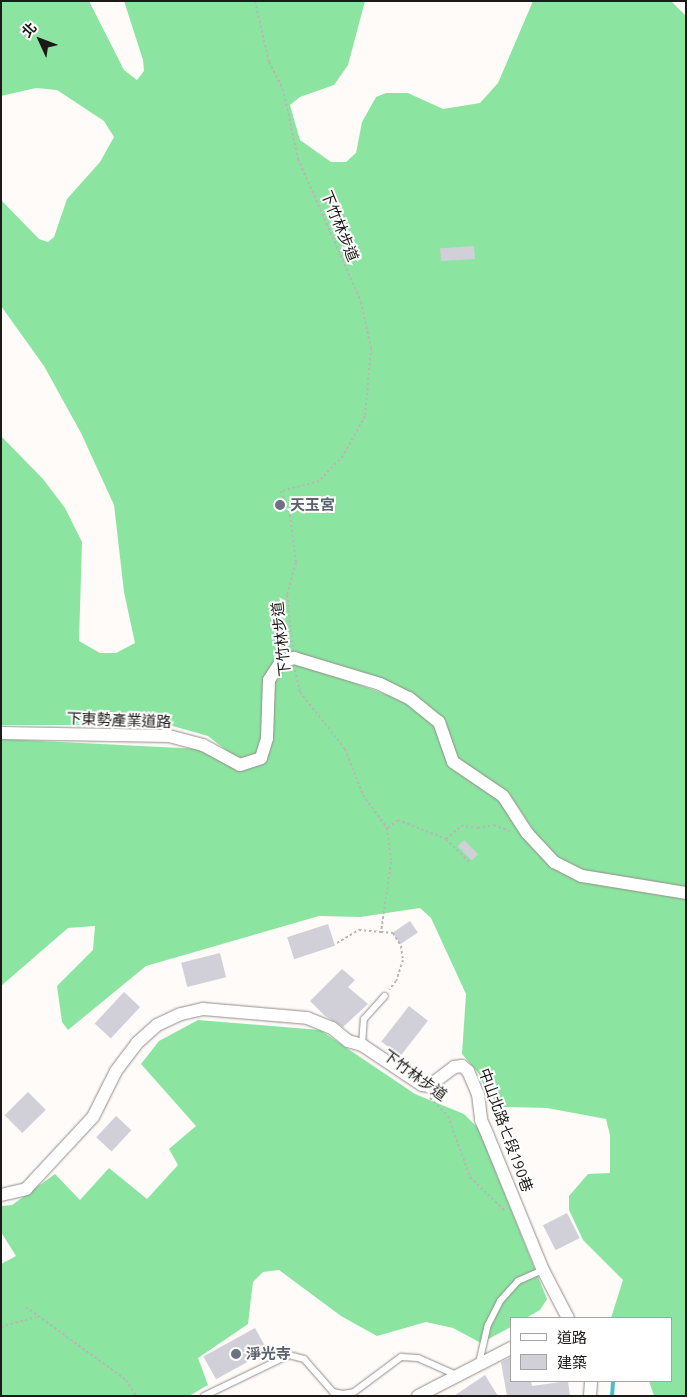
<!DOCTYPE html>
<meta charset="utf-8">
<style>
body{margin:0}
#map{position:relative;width:687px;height:1397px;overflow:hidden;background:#fefbf9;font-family:Ubuntu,"Noto Sans TC",sans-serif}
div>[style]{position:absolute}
.forest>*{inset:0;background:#8be5a1}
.stream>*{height:4px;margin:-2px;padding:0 2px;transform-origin:2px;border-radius:2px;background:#49bec8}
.building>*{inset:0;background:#d1cfd7;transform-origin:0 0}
.path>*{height:2px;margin-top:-1px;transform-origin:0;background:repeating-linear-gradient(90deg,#b9b6b4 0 2.5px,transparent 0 5px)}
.roads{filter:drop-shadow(0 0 1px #948c88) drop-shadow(0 0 1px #948c88)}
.service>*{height:6px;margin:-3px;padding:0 3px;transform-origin:3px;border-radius:3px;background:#fff}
.minor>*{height:12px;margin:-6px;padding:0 6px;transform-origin:6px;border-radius:6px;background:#fff}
.dots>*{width:14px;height:14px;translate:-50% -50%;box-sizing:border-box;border:2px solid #fff;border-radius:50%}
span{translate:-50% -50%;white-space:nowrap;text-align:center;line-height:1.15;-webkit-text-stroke:4px #fff;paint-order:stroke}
.street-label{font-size:15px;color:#1d1a18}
.worship-label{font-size:15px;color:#5b616d;font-weight:700}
.left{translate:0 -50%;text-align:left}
.frame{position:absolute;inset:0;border:2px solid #1d1a18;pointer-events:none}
.legend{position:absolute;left:510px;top:1317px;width:162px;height:65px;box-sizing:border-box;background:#fff;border:1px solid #a5a3a3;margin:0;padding:6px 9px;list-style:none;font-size:15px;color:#1d1a18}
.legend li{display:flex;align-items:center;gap:10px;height:25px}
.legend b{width:25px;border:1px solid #a5a3a3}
.north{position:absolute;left:15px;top:15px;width:50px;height:50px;-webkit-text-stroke:4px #fff;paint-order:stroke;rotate:313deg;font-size:14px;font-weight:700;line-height:20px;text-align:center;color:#1d1a18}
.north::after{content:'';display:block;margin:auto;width:18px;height:22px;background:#1d1a18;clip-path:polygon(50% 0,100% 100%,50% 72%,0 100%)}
</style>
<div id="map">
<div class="forest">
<div style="clip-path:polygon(1px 1px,89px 1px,124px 70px,137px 80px,144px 71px,143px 60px,124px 1px,365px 1px,348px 65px,334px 85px,300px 97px,290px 105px,300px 140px,331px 162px,346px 162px,356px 153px,362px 122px,376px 97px,386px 93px,408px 93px,443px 109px,480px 103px,498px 83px,533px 1px,671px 1px,686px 16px,686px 887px,586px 871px,557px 857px,535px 833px,508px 792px,457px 759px,442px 722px,381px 680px,278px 660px,258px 754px,240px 761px,208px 736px,169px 725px,1px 725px,1px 436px,43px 479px,65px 508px,82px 542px,79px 641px,100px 653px,116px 653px,135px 643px,124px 592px,114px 505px,81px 433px,44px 366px,1px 306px,1px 200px,39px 239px,48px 242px,54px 237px,67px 199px,100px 162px,114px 137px,104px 121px,57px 90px,36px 88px,1px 96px)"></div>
<div style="clip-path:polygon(297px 662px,407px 702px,435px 726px,450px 766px,500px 800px,551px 866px,686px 896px,686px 1396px,654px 1396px,649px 1381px,671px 1381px,671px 1318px,611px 1318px,623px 1280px,583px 1240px,569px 1210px,569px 1196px,588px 1174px,610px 1173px,610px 1135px,606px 1119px,547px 1108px,503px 1107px,487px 1093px,479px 1074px,462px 1054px,466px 994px,431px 918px,420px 908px,360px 917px,319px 916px,146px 966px,68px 1030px,62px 1022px,57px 986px,93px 950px,95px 926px,68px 928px,1px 986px,1px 739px,201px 749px,241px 769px,263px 761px,273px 682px,284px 665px)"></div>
<div style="clip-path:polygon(198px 1020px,320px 1030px,415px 1094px,464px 1114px,478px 1128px,547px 1299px,540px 1310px,526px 1318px,511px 1318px,511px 1327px,481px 1343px,453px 1328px,426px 1322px,377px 1336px,341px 1316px,279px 1270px,263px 1272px,253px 1282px,248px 1324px,198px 1358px,208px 1385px,189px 1396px,1px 1396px,1px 1264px,16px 1256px,1px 1232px,1px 1206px,12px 1205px,55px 1174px,80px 1200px,109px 1168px,147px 1199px,178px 1165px,169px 1149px,196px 1126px,141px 1064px,159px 1041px)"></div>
</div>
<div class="stream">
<div style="left:612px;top:1396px;width:15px;rotate:-86deg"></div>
</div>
<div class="building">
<div style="left:474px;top:246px;width:13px;height:34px;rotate:86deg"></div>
<div style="left:464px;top:840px;width:20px;height:9px;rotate:45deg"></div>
<div style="left:410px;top:921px;width:14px;height:21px;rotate:56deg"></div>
<div style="left:328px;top:924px;width:23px;height:43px;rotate:72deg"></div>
<div style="left:220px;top:953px;width:25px;height:40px;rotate:76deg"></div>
<div style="clip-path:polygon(342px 969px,355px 980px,348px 987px,368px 1004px,343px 1027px,325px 1016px,310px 1001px)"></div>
<div style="left:124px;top:992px;width:22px;height:43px;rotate:43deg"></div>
<div style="left:409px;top:1006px;width:24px;height:45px;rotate:38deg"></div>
<div style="left:28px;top:1092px;width:25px;height:33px;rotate:45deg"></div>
<div style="left:116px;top:1116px;width:21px;height:29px;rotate:43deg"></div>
<div style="left:567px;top:1213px;width:28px;height:27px;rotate:63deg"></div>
<div style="left:255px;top:1328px;width:26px;height:59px;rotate:61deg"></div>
<div style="clip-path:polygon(511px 1357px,511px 1381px,531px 1381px,532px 1386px,568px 1381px,570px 1396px,507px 1396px,501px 1362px)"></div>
<div style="clip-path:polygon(485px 1375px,498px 1396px,454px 1396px)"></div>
</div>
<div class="path">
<div style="left:255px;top:1px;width:63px;rotate:77.1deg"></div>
<div style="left:269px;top:62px;width:30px;rotate:63deg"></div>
<div style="left:283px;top:89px;width:72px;rotate:77.9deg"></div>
<div style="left:298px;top:159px;width:156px;rotate:66.2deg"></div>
<div style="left:361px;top:302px;width:47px;rotate:77.7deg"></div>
<div style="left:371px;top:348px;width:68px;rotate:95deg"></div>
<div style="left:365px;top:416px;width:46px;rotate:118.8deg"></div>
<div style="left:343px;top:456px;width:35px;rotate:134deg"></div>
<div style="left:319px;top:481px;width:39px;rotate:165deg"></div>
<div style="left:281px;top:491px;width:26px;rotate:69deg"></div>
<div style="left:290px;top:515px;width:48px;rotate:82.9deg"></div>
<div style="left:296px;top:563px;width:33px;rotate:106deg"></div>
<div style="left:287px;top:595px;width:53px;rotate:83.5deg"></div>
<div style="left:295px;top:670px;width:23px;rotate:77deg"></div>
<div style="left:300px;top:692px;width:73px;rotate:51.7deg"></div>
<div style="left:345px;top:749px;width:49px;rotate:68.6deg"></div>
<div style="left:363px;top:795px;width:41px;rotate:54deg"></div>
<div style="left:387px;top:828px;width:34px;rotate:83deg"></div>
<div style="left:391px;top:862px;width:71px;rotate:98.1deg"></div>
<div style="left:381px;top:932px;width:12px;rotate:5deg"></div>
<div style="left:393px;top:933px;width:15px;rotate:58deg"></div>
<div style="left:401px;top:946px;width:14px;rotate:82deg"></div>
<div style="left:403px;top:960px;width:22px;rotate:108deg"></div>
<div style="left:396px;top:981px;width:11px;rotate:128deg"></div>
<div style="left:388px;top:828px;width:13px;rotate:-39deg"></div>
<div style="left:398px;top:820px;width:52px;rotate:21.6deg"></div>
<div style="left:446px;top:839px;width:20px;rotate:-41deg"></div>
<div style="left:461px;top:826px;width:17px;rotate:7deg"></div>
<div style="left:478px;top:828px;width:16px;rotate:-11deg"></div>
<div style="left:494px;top:825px;width:17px;rotate:21deg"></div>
<div style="left:446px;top:839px;width:34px;rotate:45deg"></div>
<div style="left:337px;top:943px;width:26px;rotate:-31deg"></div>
<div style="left:359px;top:930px;width:22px;rotate:5deg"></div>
<div style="left:430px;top:1098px;width:25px;rotate:45deg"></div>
<div style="left:448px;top:1116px;width:65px;rotate:70.2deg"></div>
<div style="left:470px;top:1177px;width:49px;rotate:44.2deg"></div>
<div style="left:26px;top:1307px;width:124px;rotate:36.1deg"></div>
<div style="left:126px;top:1380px;width:19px;rotate:58deg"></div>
<div style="left:1px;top:1327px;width:37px;rotate:-16deg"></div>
</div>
<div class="roads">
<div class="service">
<div style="left:362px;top:1045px;width:26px;rotate:-86deg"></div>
<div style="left:364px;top:1019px;width:31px;rotate:-48deg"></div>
<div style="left:479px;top:1363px;width:39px;rotate:-77deg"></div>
<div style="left:488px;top:1325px;width:27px;rotate:-63deg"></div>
<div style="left:500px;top:1301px;width:27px;rotate:-48deg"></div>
<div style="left:518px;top:1281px;width:27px;rotate:-24deg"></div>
<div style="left:204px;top:1396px;width:94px;rotate:-25.8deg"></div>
<div style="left:289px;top:1355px;width:16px;rotate:15deg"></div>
<div style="left:304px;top:1359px;width:44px;rotate:48.7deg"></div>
<div style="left:333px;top:1392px;width:10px;rotate:11deg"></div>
<div style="left:343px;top:1394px;width:11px;rotate:-10deg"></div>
<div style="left:354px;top:1392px;width:59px;rotate:-36.7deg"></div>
<div style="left:401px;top:1357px;width:17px;rotate:3deg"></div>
<div style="left:418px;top:1358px;width:39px;rotate:24deg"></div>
</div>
<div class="minor">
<div style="left:1px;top:733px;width:168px;rotate:1deg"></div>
<div style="left:169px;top:736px;width:35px;rotate:15deg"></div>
<div style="left:203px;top:745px;width:42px;rotate:28.4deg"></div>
<div style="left:240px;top:765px;width:22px;rotate:-18deg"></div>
<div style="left:261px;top:758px;width:21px;rotate:-73deg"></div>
<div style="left:267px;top:738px;width:58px;rotate:-88deg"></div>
<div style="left:269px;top:680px;width:20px;rotate:-57deg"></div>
<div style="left:280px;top:663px;width:15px;rotate:-20deg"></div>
<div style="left:294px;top:658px;width:90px;rotate:16.8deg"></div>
<div style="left:380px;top:684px;width:32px;rotate:26deg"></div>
<div style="left:409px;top:698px;width:38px;rotate:39deg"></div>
<div style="left:439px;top:722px;width:42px;rotate:70.7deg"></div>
<div style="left:453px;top:762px;width:60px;rotate:34.2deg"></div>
<div style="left:503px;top:796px;width:44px;rotate:57deg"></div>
<div style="left:527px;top:833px;width:40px;rotate:47deg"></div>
<div style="left:554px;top:862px;width:31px;rotate:27deg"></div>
<div style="left:582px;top:876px;width:105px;rotate:9.3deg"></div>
<div style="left:1px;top:1195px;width:26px;rotate:-13deg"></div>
<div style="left:26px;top:1189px;width:98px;rotate:-47.1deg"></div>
<div style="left:93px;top:1117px;width:51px;rotate:-63.4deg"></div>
<div style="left:116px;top:1071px;width:35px;rotate:-53deg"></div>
<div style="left:137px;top:1043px;width:27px;rotate:-42deg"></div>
<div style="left:157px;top:1025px;width:26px;rotate:-25deg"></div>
<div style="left:181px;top:1014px;width:23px;rotate:-13deg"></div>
<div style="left:203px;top:1009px;width:104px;rotate:4.9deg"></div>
<div style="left:307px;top:1018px;width:27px;rotate:22deg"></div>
<div style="left:332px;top:1028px;width:21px;rotate:39deg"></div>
<div style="left:348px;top:1041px;width:15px;rotate:16deg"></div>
<div style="left:362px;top:1045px;width:72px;rotate:33.7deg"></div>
<div style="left:422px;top:1085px;width:7px;rotate:8deg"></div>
<div style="left:429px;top:1086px;width:31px;rotate:-37deg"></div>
<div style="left:454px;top:1067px;width:8px;rotate:-7deg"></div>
<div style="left:462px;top:1066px;width:8px;rotate:40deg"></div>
<div style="left:468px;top:1071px;width:25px;rotate:67deg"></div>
<div style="left:478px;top:1094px;width:26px;rotate:83deg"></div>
<div style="left:481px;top:1120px;width:17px;rotate:66deg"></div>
<div style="left:488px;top:1136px;width:145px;rotate:67.7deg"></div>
<div style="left:543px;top:1270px;width:54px;rotate:62.5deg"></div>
<div style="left:418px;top:1396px;width:105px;rotate:-27.3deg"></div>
<div style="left:590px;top:1396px;width:15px;rotate:-86deg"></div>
</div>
</div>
<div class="dots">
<div style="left:280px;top:505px;background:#6b7280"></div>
<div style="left:236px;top:1354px;background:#6b7280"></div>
</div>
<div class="street-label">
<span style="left:340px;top:226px;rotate:68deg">下竹林步道</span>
<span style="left:281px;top:639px;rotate:-96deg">下竹林步道</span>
<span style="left:119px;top:720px;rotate:2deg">下東勢產業道路</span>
<span style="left:415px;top:1075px;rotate:36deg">下竹林步道</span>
<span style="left:506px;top:1130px;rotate:70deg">中山北路七段190巷</span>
</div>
<div class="worship-label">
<span class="left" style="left:290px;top:505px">天玉宮</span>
<span class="left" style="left:246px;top:1354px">淨光寺</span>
</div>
<div class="frame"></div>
<ul class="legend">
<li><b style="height:6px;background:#fff"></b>道路</li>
<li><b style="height:14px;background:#d1cfd7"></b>建築</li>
</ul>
<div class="north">北</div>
</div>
